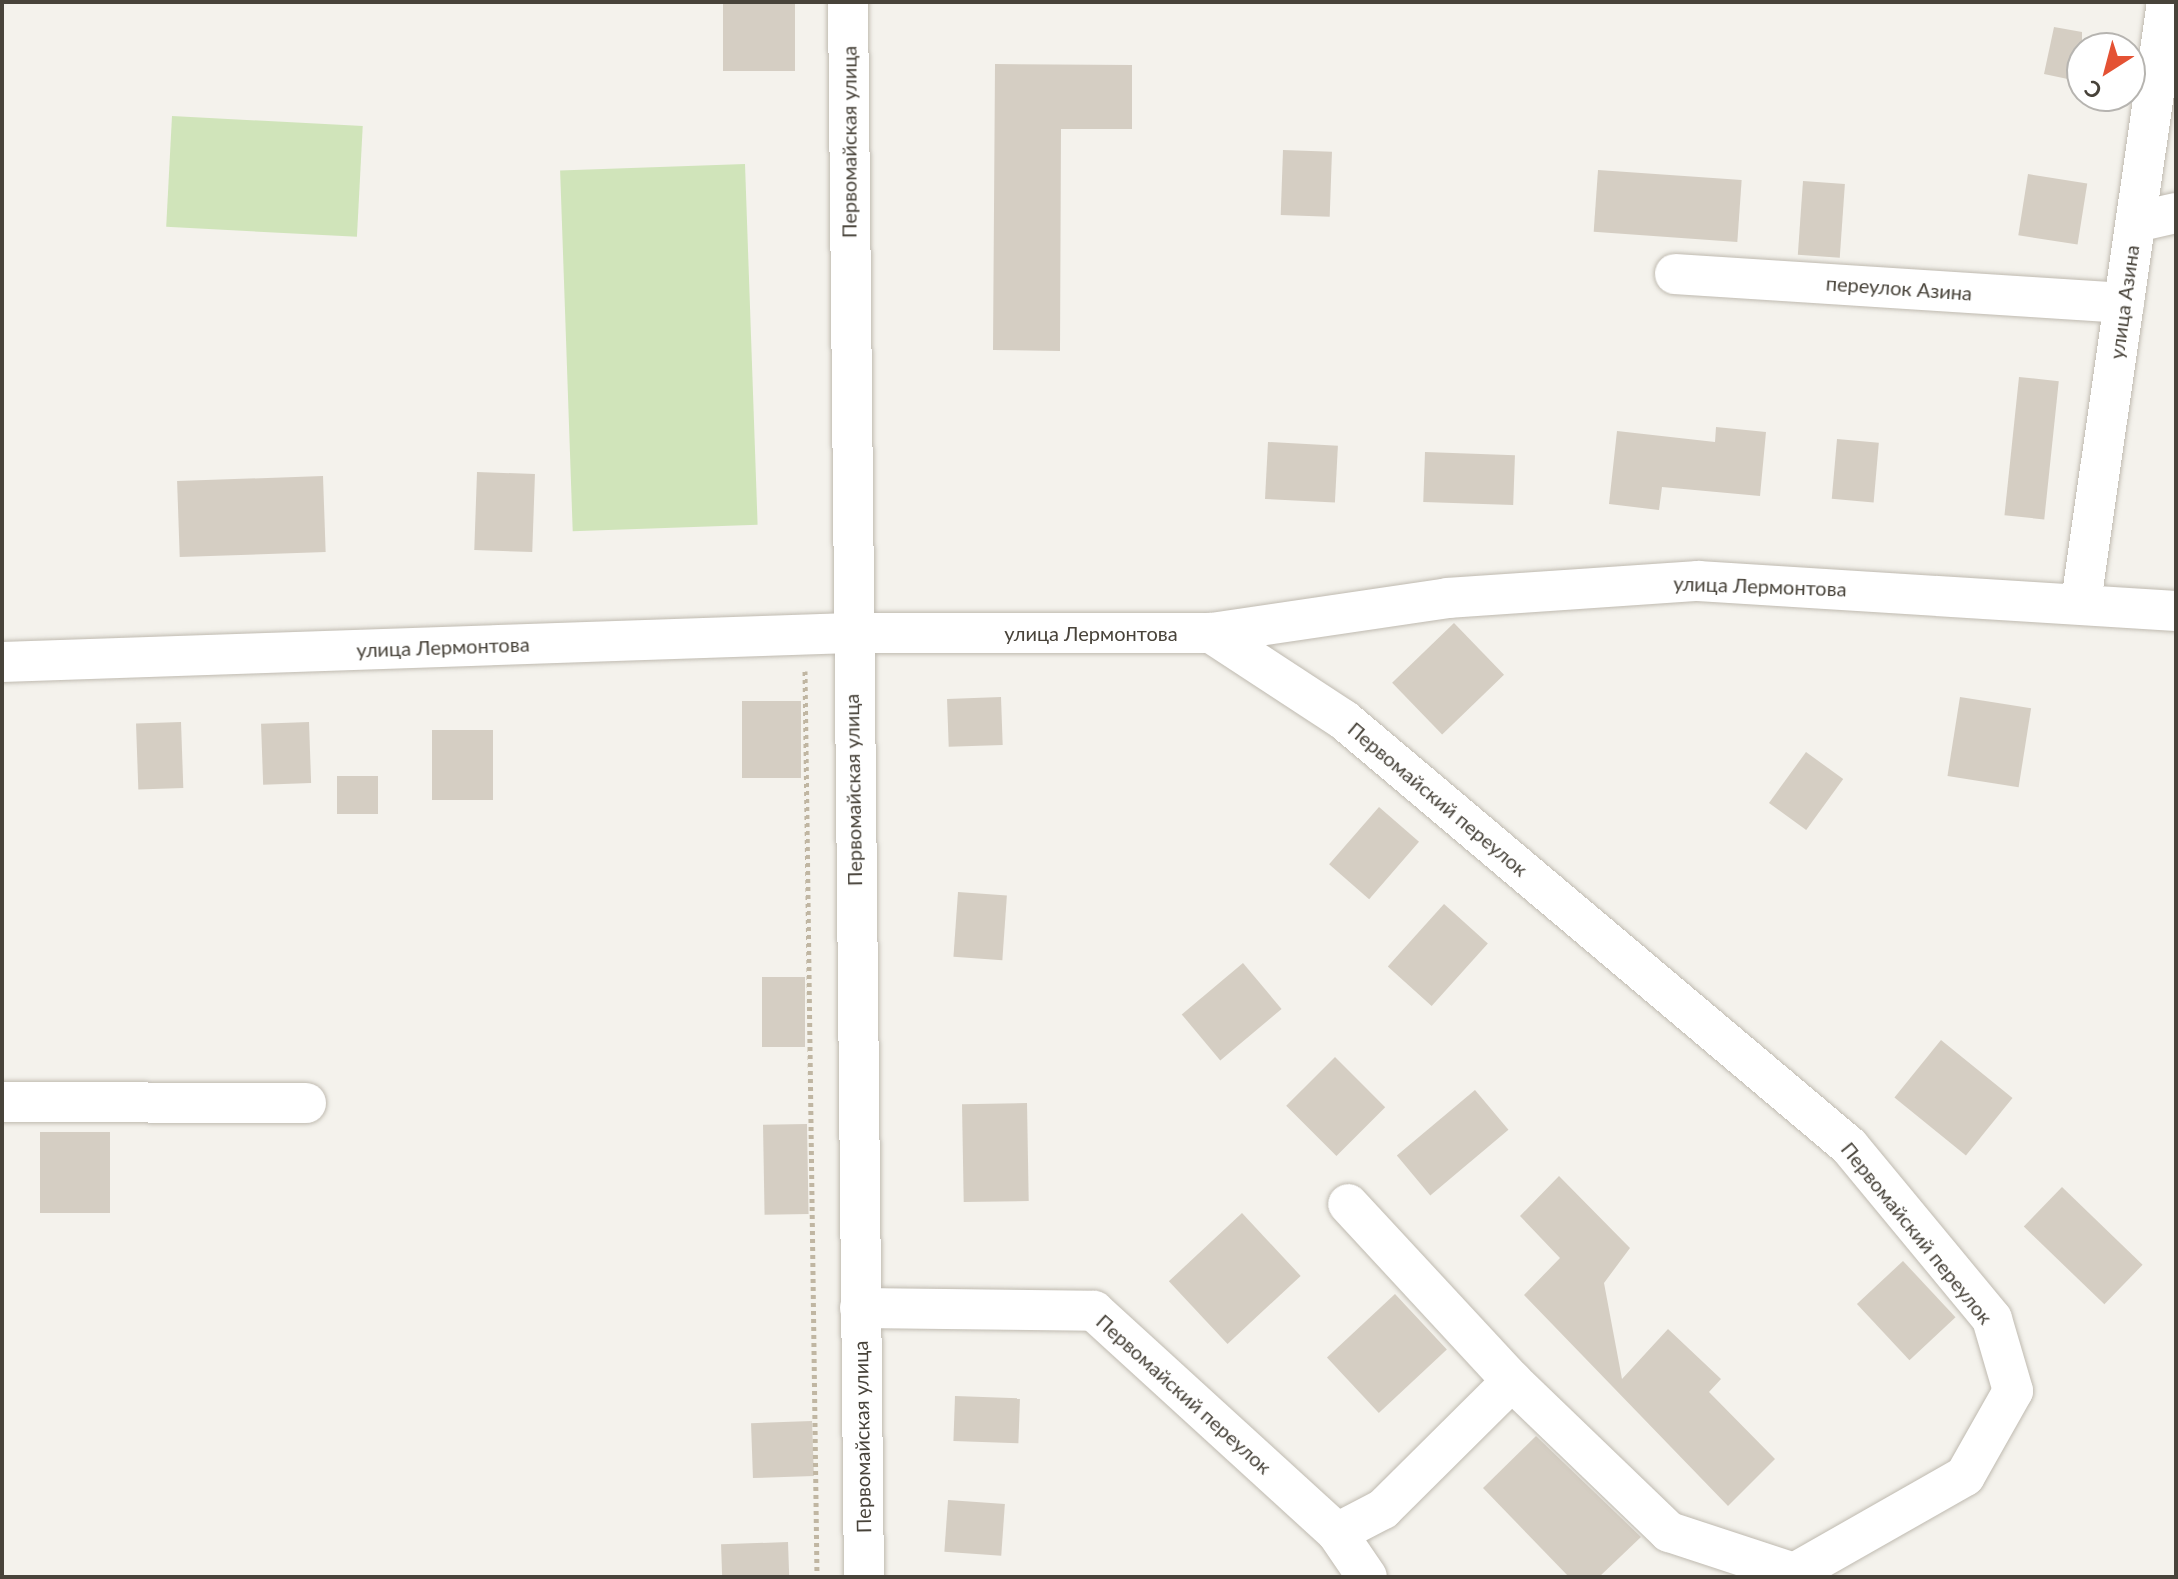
<!DOCTYPE html>
<meta charset="utf-8">
<style>
body{margin:0}
#map{position:relative;width:2178px;height:1579px;overflow:hidden;background:#f4f2ec;font-family:Lato,sans-serif}
div>[style]{position:absolute}
.green>*{inset:0;background:#d0e4ba;transform-origin:0 0}
.building>*{inset:0;background:#d5cec3;transform-origin:0 0}
.path>*{height:5px;margin-top:-2.5px;transform-origin:0;background:repeating-linear-gradient(90deg,#c0b6a2 0 4px,transparent 0 8px)}
.roads{filter:drop-shadow(0 0 2px #bfbab0) drop-shadow(0 0 2px #bfbab0)}
.minor>*{height:40px;margin:-20px;padding:0 20px;transform-origin:20px;border-radius:20px;background:#fff}
span{translate:-50% -50%;white-space:nowrap;text-align:center;line-height:1.15;-webkit-text-stroke:6px #fff;paint-order:stroke}
.street-label{font-size:20px;color:#48433a}
.frame{position:absolute;inset:0;border:4px solid #48433a;pointer-events:none}
.north{position:absolute;left:2066px;top:32px;width:80px;height:80px;box-sizing:border-box;background:#fff;border:2px solid #b6b4b0;border-radius:50%;rotate:216deg;font-size:22px;font-weight:700;line-height:32px;text-align:center;color:#48433a}
.north::after{content:'';display:block;margin:auto;width:28px;height:36px;background:#e45234;clip-path:polygon(50% 0,100% 100%,50% 72%,0 100%)}
</style>
<div id="map">
<div class="green">
<div style="left:172px;top:116px;width:191px;height:111px;rotate:3deg"></div>
<div style="left:745px;top:164px;width:361px;height:185px;rotate:88deg"></div>
</div>
<div class="building">
<div style="left:723px;top:2px;width:72px;height:69px"></div>
<div style="clip-path:polygon(2054px 27px,2082px 32px,2082px 82px,2044px 74px)"></div>
<div style="clip-path:polygon(995px 64px,1132px 65px,1132px 129px,1061px 129px,1060px 351px,993px 350px)"></div>
<div style="left:1283px;top:150px;width:49px;height:65px;rotate:2deg"></div>
<div style="left:1598px;top:170px;width:144px;height:62px;rotate:4deg"></div>
<div style="left:2028px;top:174px;width:60px;height:62px;rotate:9deg"></div>
<div style="left:1803px;top:181px;width:42px;height:74px;rotate:4deg"></div>
<div style="left:2019px;top:377px;width:40px;height:139px;rotate:6deg"></div>
<div style="clip-path:polygon(1716px 427px,1766px 432px,1760px 496px,1662px 487px,1659px 510px,1609px 504px,1617px 431px,1715px 442px)"></div>
<div style="left:1837px;top:439px;width:42px;height:60px;rotate:5deg"></div>
<div style="left:1268px;top:442px;width:70px;height:57px;rotate:3deg"></div>
<div style="left:1425px;top:452px;width:90px;height:50px;rotate:2deg"></div>
<div style="left:477px;top:472px;width:58px;height:78px;rotate:2deg"></div>
<div style="left:323px;top:476px;width:76px;height:146px;rotate:88deg"></div>
<div style="left:1454px;top:623px;width:72px;height:86px;rotate:46deg"></div>
<div style="left:1001px;top:697px;width:48px;height:54px;rotate:88deg"></div>
<div style="left:1960px;top:697px;width:72px;height:80px;rotate:9deg"></div>
<div style="left:742px;top:701px;width:59px;height:77px"></div>
<div style="left:181px;top:722px;width:66px;height:45px;rotate:88deg"></div>
<div style="left:309px;top:722px;width:61px;height:48px;rotate:88deg"></div>
<div style="left:432px;top:730px;width:61px;height:70px"></div>
<div style="left:1806px;top:752px;width:46px;height:63px;rotate:36deg"></div>
<div style="left:337px;top:776px;width:41px;height:38px"></div>
<div style="left:1379px;top:807px;width:53px;height:76px;rotate:41deg"></div>
<div style="left:958px;top:892px;width:49px;height:65px;rotate:4deg"></div>
<div style="left:1444px;top:904px;width:59px;height:84px;rotate:42deg"></div>
<div style="left:1243px;top:963px;width:60px;height:80px;rotate:50deg"></div>
<div style="left:762px;top:977px;width:43px;height:70px"></div>
<div style="left:1941px;top:1040px;width:92px;height:74px;rotate:39deg"></div>
<div style="left:1335px;top:1057px;width:71px;height:69px;rotate:45deg"></div>
<div style="left:1475px;top:1090px;width:52px;height:102px;rotate:50deg"></div>
<div style="left:1027px;top:1103px;width:98px;height:65px;rotate:89deg"></div>
<div style="left:807px;top:1124px;width:90px;height:44px;rotate:89deg"></div>
<div style="left:110px;top:1132px;width:81px;height:70px;rotate:90deg"></div>
<div style="clip-path:polygon(1559px 1176px,1630px 1248px,1604px 1283px,1622px 1379px,1668px 1329px,1721px 1379px,1709px 1392px,1775px 1459px,1728px 1506px,1524px 1295px,1560px 1258px,1520px 1216px)"></div>
<div style="left:2062px;top:1187px;width:112px;height:55px;rotate:44deg"></div>
<div style="left:1242px;top:1213px;width:86px;height:100px;rotate:47deg"></div>
<div style="left:1903px;top:1261px;width:77px;height:63px;rotate:47deg"></div>
<div style="left:1395px;top:1294px;width:76px;height:93px;rotate:47deg"></div>
<div style="left:955px;top:1396px;width:65px;height:45px;rotate:2deg"></div>
<div style="left:812px;top:1421px;width:55px;height:61px;rotate:88deg"></div>
<div style="clip-path:polygon(1536px 1436px,1641px 1537px,1599px 1577px,1569px 1577px,1483px 1488px)"></div>
<div style="left:948px;top:1500px;width:57px;height:52px;rotate:4deg"></div>
<div style="left:788px;top:1542px;width:35px;height:67px;rotate:88deg"></div>
</div>
<div class="path">
<div style="left:805px;top:671px;width:906px;rotate:89.24deg"></div>
</div>
<div class="roads">
<div class="minor">
<div style="left:848px;top:2px;width:1575px;rotate:89.42deg"></div>
<div style="left:2136px;top:222px;width:41px;rotate:-12.7deg"></div>
<div style="left:1675px;top:274px;width:450px;rotate:3.7deg"></div>
<div style="left:2081px;top:602px;width:606px;rotate:-81.84deg"></div>
<div style="left:1211px;top:633px;width:159px;rotate:33.2deg"></div>
<div style="left:1344px;top:720px;width:661px;rotate:40.15deg"></div>
<div style="left:1849px;top:1146px;width:224px;rotate:50.4deg"></div>
<div style="left:1992px;top:1319px;width:75px;rotate:73.7deg"></div>
<div style="left:2013px;top:1391px;width:98px;rotate:119.5deg"></div>
<div style="left:1965px;top:1476px;width:197px;rotate:150.4deg"></div>
<div style="left:1794px;top:1573px;width:132px;rotate:-161.8deg"></div>
<div style="left:1669px;top:1532px;width:218px;rotate:-136.1deg"></div>
<div style="left:1512px;top:1381px;width:241px;rotate:-132.8deg"></div>
<div style="left:2px;top:662px;width:849px;rotate:-1.96deg"></div>
<div style="left:851px;top:633px;width:360px"></div>
<div style="left:1211px;top:633px;width:239px;rotate:-8.4deg"></div>
<div style="left:1447px;top:598px;width:252px;rotate:-3.9deg"></div>
<div style="left:1698px;top:581px;width:479px;rotate:3.6deg"></div>
<div style="left:2px;top:1102px;width:304px;rotate:0.2deg"></div>
<div style="left:860px;top:1308px;width:234px;rotate:0.7deg"></div>
<div style="left:1094px;top:1311px;width:329px;rotate:42.4deg"></div>
<div style="left:1337px;top:1533px;width:53px;rotate:55.7deg"></div>
<div style="left:1337px;top:1533px;width:52px;rotate:-27.6deg"></div>
<div style="left:1383px;top:1509px;width:182px;rotate:-44.8deg"></div>
</div>
</div>
<div class="street-label">
<span style="left:849px;top:142px;rotate:-90deg">Первомайская улица</span>
<span style="left:1899px;top:288px;rotate:4deg">переулок Азина</span>
<span style="left:2124px;top:302px;rotate:-82deg">улица Азина</span>
<span style="left:1760px;top:586px;rotate:2deg">улица Лермонтова</span>
<span style="left:1091px;top:633px">улица Лермонтова</span>
<span style="left:443px;top:647px;rotate:-2deg">улица Лермонтова</span>
<span style="left:853px;top:790px;rotate:-91deg">Первомайская улица</span>
<span style="left:1438px;top:799px;rotate:40deg">Первомайский переулок</span>
<span style="left:1917px;top:1233px;rotate:51deg">Первомайский переулок</span>
<span style="left:1184px;top:1394px;rotate:42deg">Первомайский переулок</span>
<span style="left:862px;top:1437px;rotate:-91deg">Первомайская улица</span>
</div>
<div class="frame"></div>
<div class="north">С</div>
</div>
